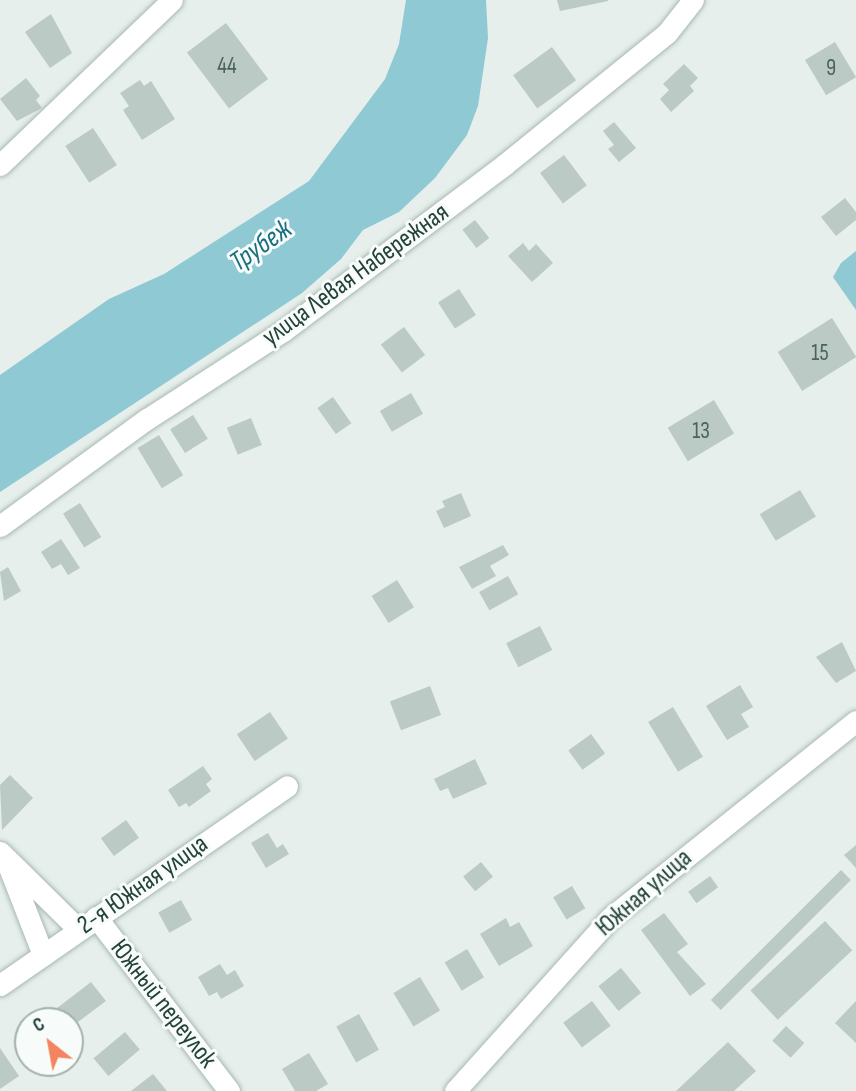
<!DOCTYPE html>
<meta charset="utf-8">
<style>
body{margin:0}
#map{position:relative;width:856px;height:1091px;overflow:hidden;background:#e6efeb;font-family:"Sofia Sans Condensed",sans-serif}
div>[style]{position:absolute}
.water>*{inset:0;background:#8ec9d4}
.building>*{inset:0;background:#bbcac4;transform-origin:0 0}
.roads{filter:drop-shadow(0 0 2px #a8b8b2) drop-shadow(0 0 2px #a8b8b2)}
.minor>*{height:21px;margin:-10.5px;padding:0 10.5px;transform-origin:10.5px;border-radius:10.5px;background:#fff}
.tertiary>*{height:21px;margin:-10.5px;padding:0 10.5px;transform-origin:10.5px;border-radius:10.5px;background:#fff}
span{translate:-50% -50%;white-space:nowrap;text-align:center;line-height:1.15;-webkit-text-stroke:6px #f7fbf9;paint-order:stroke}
.number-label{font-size:23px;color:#4a645c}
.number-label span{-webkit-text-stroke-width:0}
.street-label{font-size:26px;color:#24423a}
.water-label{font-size:28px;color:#1c6f80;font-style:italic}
.north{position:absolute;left:14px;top:1007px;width:70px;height:70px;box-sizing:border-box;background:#f7fbf9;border:2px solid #a3b1ad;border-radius:50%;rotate:329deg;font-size:19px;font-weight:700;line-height:28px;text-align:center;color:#24423a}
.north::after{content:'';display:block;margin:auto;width:24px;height:32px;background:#f4845f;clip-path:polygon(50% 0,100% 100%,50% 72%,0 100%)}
</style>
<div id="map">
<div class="water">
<div style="clip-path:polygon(406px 0,486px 0,488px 38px,478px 106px,467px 135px,435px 178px,399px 212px,363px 230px,341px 259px,302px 293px,0 492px,0 375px,109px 299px,164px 274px,309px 181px,385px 79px,399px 44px)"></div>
<div style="clip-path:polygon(856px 251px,856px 310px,833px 277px,841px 263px)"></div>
</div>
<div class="building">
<div style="clip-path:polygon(557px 0,608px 0,608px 1px,560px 11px)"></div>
<div style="clip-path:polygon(51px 14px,72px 53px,50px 68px,25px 32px)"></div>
<div style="left:226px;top:23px;width:70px;height:49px;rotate:53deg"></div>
<div style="left:835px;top:42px;width:41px;height:35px;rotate:59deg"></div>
<div style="left:552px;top:47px;width:41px;height:48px;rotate:54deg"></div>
<div style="clip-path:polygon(684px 64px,698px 78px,690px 86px,694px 91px,671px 112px,660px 99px,669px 90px,663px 84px)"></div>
<div style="clip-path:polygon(26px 78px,40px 96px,36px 100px,42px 108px,17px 121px,0 99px)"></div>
<div style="clip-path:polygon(140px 80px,144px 86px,151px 81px,175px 119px,142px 140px,123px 110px,129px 106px,120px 93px)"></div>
<div style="clip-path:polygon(614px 122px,636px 148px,619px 162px,608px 149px,614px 145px,603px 131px)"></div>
<div style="left:93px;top:128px;width:44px;height:33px;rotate:57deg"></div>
<div style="left:564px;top:155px;width:38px;height:30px;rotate:53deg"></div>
<div style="clip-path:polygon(845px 198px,856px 212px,856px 220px,836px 236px,821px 217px)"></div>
<div style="left:475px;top:220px;width:23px;height:16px;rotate:52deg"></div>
<div style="clip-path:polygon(523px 243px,529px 251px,536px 244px,553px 263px,532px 282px,508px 256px)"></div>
<div style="left:459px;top:289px;width:31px;height:25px;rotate:57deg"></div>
<div style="left:832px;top:318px;width:46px;height:64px;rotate:58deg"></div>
<div style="left:404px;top:327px;width:35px;height:29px;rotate:53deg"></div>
<div style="left:411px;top:393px;width:24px;height:36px;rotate:60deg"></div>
<div style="left:333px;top:397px;width:32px;height:19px;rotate:55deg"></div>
<div style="left:714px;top:400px;width:39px;height:54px;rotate:59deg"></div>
<div style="left:193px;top:415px;width:28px;height:27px;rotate:58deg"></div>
<div style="left:251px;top:418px;width:29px;height:26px;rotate:68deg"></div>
<div style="left:159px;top:435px;width:47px;height:25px;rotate:59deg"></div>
<div style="left:800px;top:490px;width:31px;height:47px;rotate:59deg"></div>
<div style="clip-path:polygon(461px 493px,471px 516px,444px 528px,436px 511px,445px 507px,442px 501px)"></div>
<div style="left:80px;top:503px;width:40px;height:20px;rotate:58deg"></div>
<div style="clip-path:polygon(61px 539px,80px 568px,68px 575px,61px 564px,52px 569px,41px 552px)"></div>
<div style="clip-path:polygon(503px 545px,509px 555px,490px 566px,496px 576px,472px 589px,459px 567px)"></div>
<div style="clip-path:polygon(8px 567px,21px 591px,4px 601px,0 572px)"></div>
<div style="left:508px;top:576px;width:21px;height:33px;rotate:61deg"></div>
<div style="left:397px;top:580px;width:32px;height:30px;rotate:58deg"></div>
<div style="left:540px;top:626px;width:27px;height:38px;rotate:63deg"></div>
<div style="clip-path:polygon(842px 642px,856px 671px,836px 683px,816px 657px)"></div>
<div style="clip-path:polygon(740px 685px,753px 707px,741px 714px,749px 727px,727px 740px,706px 706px)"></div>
<div style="left:430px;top:686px;width:31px;height:43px;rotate:69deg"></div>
<div style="left:673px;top:707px;width:58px;height:29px;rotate:59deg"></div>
<div style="left:270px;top:712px;width:32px;height:40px;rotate:56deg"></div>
<div style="left:591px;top:734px;width:24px;height:28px;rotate:54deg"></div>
<div style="clip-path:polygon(475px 759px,487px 784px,453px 799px,448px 788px,440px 791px,434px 779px)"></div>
<div style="clip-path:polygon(203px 766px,212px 779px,206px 784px,211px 791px,189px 807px,186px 803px,179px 807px,168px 790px)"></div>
<div style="clip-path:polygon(10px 775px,33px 798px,2px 830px,0 785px)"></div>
<div style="left:126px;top:820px;width:22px;height:31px;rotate:54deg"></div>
<div style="clip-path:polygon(268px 833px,277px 848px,283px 844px,289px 854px,266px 868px,251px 843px)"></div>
<div style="clip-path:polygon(856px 845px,856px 868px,844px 855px)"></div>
<div style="left:481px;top:862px;width:19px;height:23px;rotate:51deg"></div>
<div style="left:841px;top:870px;width:14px;height:184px;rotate:45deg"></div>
<div style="left:710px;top:876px;width:14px;height:27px;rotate:54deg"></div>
<div style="left:572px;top:886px;width:26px;height:22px;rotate:59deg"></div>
<div style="left:181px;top:900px;width:23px;height:26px;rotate:61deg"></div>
<div style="clip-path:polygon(664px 913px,688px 944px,677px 952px,706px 984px,690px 996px,641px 930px)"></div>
<div style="clip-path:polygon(506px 918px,510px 927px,519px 922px,533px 946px,499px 966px,480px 934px)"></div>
<div style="left:825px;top:921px;width:40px;height:102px;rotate:47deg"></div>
<div style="left:467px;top:949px;width:33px;height:26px;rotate:59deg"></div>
<div style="clip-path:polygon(220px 964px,227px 975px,235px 970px,244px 986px,221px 999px,217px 992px,209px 996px,198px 977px)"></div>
<div style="left:621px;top:968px;width:32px;height:29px;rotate:51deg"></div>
<div style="left:420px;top:977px;width:39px;height:31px;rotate:59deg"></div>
<div style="clip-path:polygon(91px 982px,106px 1001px,70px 1028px,70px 1021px,53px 1021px,48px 1015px)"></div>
<div style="left:592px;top:1001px;width:31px;height:36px;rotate:53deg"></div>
<div style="clip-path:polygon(856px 1001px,856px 1043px,835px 1023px)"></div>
<div style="left:359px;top:1014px;width:41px;height:26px;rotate:61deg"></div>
<div style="left:786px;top:1026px;width:25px;height:20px;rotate:43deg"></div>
<div style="left:125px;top:1032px;width:23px;height:41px;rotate:50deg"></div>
<div style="clip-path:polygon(728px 1042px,756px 1071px,734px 1091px,676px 1091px)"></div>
<div style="clip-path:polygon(0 1048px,19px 1076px,0 1089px)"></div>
<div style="clip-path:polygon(309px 1053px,328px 1084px,316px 1091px,295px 1091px,282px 1069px)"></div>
<div style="clip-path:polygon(153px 1074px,167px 1091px,131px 1091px)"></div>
</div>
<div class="roads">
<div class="minor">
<div style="left:0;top:165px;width:238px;rotate:-43.8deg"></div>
<div style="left:0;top:852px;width:110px;rotate:44.6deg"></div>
<div style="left:8px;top:865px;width:97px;rotate:68.7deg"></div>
<div style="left:96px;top:917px;width:219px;rotate:52.6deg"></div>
<div style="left:0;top:985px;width:349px;rotate:-34.7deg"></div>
<div style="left:455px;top:1091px;width:232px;rotate:-48.1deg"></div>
<div style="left:610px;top:918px;width:315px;rotate:-38.7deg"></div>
</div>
<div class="tertiary">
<div style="left:0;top:526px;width:182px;rotate:-36.1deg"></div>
<div style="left:147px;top:419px;width:162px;rotate:-32.9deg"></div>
<div style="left:283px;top:331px;width:276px;rotate:-36.9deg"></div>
<div style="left:504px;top:165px;width:210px;rotate:-39deg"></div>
<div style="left:667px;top:33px;width:42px;rotate:-51.8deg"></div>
</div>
</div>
<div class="number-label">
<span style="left:227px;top:66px">44</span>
<span style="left:831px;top:68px">9</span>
<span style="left:820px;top:353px">15</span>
<span style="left:701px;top:431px">13</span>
</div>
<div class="street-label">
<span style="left:356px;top:275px;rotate:-36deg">улица Левая Набережная</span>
<span style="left:143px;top:885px;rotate:-35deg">2-я Южная улица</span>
<span style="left:644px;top:893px;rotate:-41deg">Южная улица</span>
<span style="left:163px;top:1004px;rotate:52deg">Южный переулок</span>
</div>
<div class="water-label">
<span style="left:261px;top:246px;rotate:-35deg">Трубеж</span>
</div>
<div class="north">С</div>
</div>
